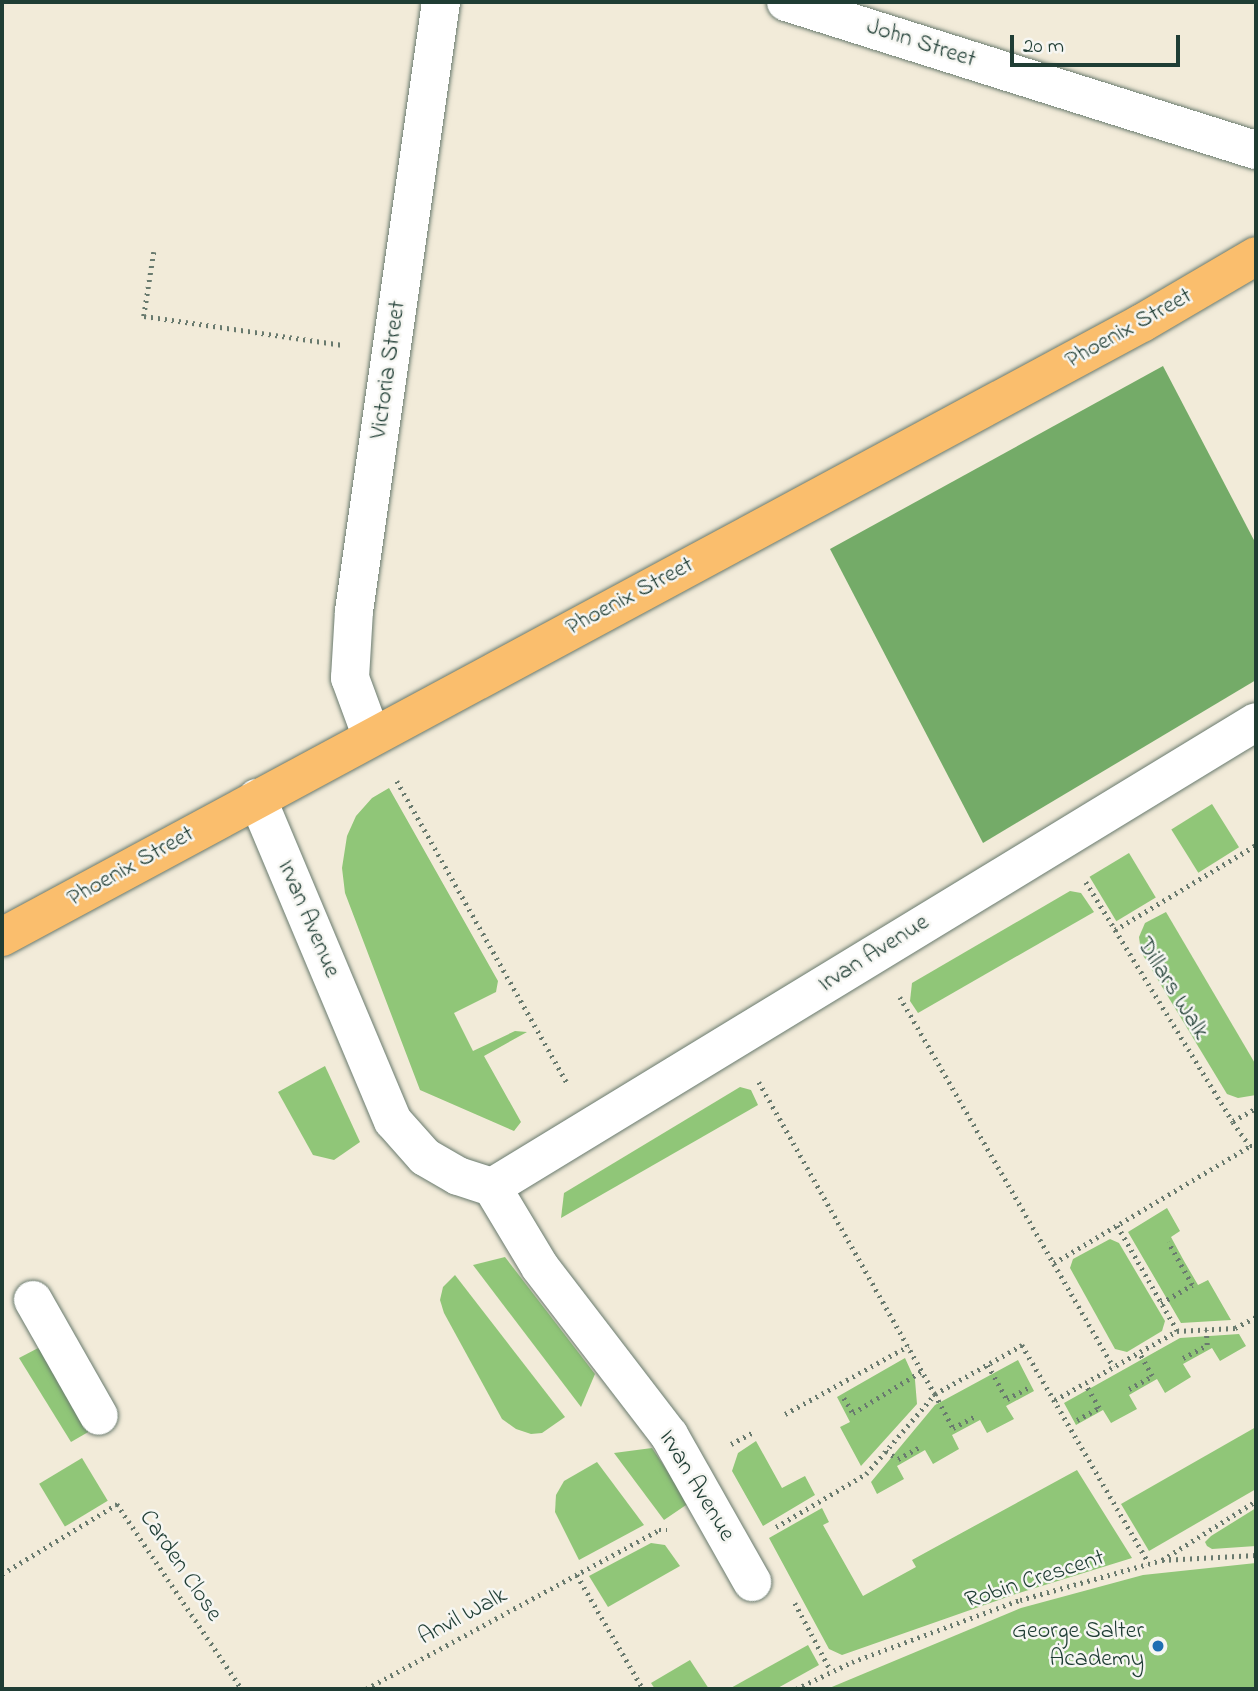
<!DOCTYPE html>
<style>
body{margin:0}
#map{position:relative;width:1258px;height:1691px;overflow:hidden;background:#f2ebd9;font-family:"Indie Flower",sans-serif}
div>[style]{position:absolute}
.green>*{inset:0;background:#90c678;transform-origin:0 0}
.forest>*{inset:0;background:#74ab68}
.path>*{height:4.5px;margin-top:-2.25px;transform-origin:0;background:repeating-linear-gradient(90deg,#697a6e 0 2px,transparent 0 7px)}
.roads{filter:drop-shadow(0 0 2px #697a6e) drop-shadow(0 0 2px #697a6e)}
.minor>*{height:38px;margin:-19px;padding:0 19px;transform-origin:19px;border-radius:19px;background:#fff}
.major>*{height:38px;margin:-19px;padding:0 19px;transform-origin:19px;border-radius:19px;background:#fabe6d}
.dots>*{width:19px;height:19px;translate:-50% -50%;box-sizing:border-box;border:4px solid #f6f6f2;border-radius:50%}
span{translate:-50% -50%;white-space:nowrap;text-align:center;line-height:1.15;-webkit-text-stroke:5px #f6f6f2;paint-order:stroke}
.street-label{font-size:24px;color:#1f3d34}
.poi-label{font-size:24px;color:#1f3d34}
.right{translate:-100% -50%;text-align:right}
.frame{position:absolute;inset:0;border:4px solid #1f3d34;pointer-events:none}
.scale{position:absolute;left:1010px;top:35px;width:170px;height:32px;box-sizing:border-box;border:4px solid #1f3d34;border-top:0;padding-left:9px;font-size:21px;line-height:24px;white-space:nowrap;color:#1f3d34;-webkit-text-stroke:5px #f6f6f2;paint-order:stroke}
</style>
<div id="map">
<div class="green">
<div style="clip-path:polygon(389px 788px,498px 981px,496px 992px,454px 1013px,473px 1051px,515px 1031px,527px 1032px,484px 1056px,521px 1122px,514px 1131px,420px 1090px,345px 893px,342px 868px,347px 836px,356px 816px,372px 798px)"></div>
<div style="left:1212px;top:804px;width:51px;height:48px;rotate:58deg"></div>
<div style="left:1129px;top:853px;width:52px;height:46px;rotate:59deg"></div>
<div style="clip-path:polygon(1070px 891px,1081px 893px,1094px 912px,918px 1013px,910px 1001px,912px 983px)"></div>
<div style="clip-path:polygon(1166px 912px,1256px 1065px,1256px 1095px,1238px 1098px,1227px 1094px,1141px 952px,1139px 937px,1145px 923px)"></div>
<div style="clip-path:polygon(325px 1066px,360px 1142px,334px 1160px,313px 1155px,278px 1092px)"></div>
<div style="clip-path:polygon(740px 1087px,751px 1090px,758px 1105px,561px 1218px,564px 1193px)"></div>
<div style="clip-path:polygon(1167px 1208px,1180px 1231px,1171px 1237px,1184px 1261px,1198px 1285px,1208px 1280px,1231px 1320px,1181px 1323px,1128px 1232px)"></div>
<div style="clip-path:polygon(1110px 1239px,1119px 1243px,1165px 1321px,1162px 1331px,1127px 1352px,1115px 1349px,1070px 1268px,1073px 1259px)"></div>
<div style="clip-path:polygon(505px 1257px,595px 1374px,581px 1407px,473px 1265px)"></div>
<div style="clip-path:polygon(455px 1275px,565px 1417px,542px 1433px,531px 1434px,516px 1429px,502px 1419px,444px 1313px,440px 1300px,443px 1287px)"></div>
<div style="clip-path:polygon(1239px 1334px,1246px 1346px,1220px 1361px,1212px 1348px,1183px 1364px,1191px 1377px,1165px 1393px,1157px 1379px,1129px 1395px,1137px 1409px,1111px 1423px,1103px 1410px,1076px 1425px,1064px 1403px,1180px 1338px)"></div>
<div style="clip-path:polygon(42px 1346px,90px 1431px,71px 1442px,19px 1358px)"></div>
<div style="clip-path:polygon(905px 1358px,915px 1380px,917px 1404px,861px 1466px,840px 1427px,850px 1422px,837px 1397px)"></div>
<div style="clip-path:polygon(1018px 1360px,1034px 1391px,1006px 1406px,1014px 1419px,987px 1433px,980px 1420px,952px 1435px,959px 1449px,933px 1464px,925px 1450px,897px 1466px,904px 1479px,877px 1494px,871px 1482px,935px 1405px)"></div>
<div style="clip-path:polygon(1256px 1427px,1256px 1489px,1149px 1551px,1121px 1504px)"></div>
<div style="clip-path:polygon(756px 1441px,782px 1488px,805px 1476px,815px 1495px,763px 1526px,732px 1471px,738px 1453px)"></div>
<div style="clip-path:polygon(652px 1448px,689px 1503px,664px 1520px,614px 1453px)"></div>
<div style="left:82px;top:1458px;width:50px;height:50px;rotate:59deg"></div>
<div style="clip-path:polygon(597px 1462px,644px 1525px,579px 1560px,555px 1512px,556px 1495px,564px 1481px)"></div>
<div style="clip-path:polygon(1077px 1470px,1132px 1558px,1019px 1593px,842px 1655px,829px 1649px,769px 1538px,822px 1508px,829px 1522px,823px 1525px,863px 1596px,916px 1567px,912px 1560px)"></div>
<div style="clip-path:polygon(1256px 1508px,1256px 1546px,1212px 1549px,1207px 1546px,1205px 1542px,1211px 1536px)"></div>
<div style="clip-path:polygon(651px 1543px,665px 1545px,680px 1566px,608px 1607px,589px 1576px)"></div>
<div style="clip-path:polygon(1256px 1563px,1256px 1689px,827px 1689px,1021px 1608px,1143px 1575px)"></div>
<div style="clip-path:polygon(808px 1645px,819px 1665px,776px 1689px,729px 1689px)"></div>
<div style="clip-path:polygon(690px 1660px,709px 1689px,655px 1689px,651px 1683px)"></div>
</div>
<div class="forest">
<div style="clip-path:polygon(1163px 366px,1256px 544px,1256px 680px,983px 843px,830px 549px)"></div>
</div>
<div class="path">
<div style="left:154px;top:252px;width:65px;rotate:98.9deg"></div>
<div style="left:144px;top:316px;width:201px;rotate:8.3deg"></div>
<div style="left:397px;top:781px;width:348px;rotate:60.6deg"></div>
<div style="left:1086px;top:882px;width:281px;rotate:58.5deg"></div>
<div style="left:1233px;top:1122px;width:29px;rotate:55deg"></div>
<div style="left:1250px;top:1146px;width:6px"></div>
<div style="left:1115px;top:930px;width:165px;rotate:-31.1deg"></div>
<div style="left:900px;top:997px;width:427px;rotate:60deg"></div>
<div style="left:759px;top:1082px;width:358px;rotate:60.6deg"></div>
<div style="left:935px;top:1394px;width:100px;rotate:-29.4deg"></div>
<div style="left:1022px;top:1345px;width:252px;rotate:59.8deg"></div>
<div style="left:1233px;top:1121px;width:26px;rotate:-29deg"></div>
<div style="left:1054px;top:1263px;width:228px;rotate:-30.8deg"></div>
<div style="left:1161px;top:1303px;width:36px;rotate:-30deg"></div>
<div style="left:1192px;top:1285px;width:49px;rotate:-119.2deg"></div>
<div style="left:1177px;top:1331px;width:58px;rotate:-3deg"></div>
<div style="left:1235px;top:1328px;width:24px;rotate:-28deg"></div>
<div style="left:1183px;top:1358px;width:27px;rotate:-28deg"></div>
<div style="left:1207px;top:1345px;width:15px;rotate:-94deg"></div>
<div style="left:988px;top:1365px;width:39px;rotate:61deg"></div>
<div style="left:1007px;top:1399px;width:24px;rotate:-28deg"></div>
<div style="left:1129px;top:1389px;width:26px;rotate:-29deg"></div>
<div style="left:1152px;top:1376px;width:26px;rotate:-119deg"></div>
<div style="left:844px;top:1398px;width:17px;rotate:59deg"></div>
<div style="left:853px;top:1413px;width:81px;rotate:-31.3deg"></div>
<div style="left:1055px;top:1400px;width:140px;rotate:-29.5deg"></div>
<div style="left:1177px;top:1331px;width:121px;rotate:-119.7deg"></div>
<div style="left:785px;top:1414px;width:141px;rotate:-28.9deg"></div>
<div style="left:1077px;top:1420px;width:25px;rotate:-29deg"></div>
<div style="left:1099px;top:1408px;width:28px;rotate:-120deg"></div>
<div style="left:731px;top:1444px;width:27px;rotate:-28deg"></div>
<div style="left:886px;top:1451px;width:14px;rotate:34deg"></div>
<div style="left:898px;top:1459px;width:25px;rotate:-29deg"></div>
<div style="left:776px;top:1527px;width:104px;rotate:-30.5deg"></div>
<div style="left:866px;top:1474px;width:106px;rotate:-49.2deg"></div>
<div style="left:935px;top:1394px;width:38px;rotate:62deg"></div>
<div style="left:953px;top:1428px;width:26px;rotate:-28deg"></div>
<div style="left:1162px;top:1560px;width:111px;rotate:-32.1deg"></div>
<div style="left:2px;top:1574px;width:135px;rotate:-31.3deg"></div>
<div style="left:117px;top:1504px;width:223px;rotate:56deg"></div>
<div style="left:577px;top:1575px;width:132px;rotate:59.9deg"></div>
<div style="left:795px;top:1603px;width:77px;rotate:62.1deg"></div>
<div style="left:366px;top:1689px;width:333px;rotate:-28.5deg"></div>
<div style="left:659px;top:1530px;width:8px"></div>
<div style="left:796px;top:1689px;width:62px;rotate:-25.7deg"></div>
<div style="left:852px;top:1662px;width:179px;rotate:-20.3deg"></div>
<div style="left:1020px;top:1600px;width:148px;rotate:-15.7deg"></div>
<div style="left:1162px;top:1560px;width:94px;rotate:-3deg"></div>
</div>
<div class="roads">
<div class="minor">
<div style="left:786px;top:2px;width:493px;rotate:17.5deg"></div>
<div style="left:371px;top:735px;width:61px;rotate:-110.2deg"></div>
<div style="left:350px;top:678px;width:67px;rotate:-86.6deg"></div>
<div style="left:354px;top:611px;width:615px;rotate:-81.87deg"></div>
<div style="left:257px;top:798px;width:350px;rotate:67.2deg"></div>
<div style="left:393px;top:1121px;width:48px;rotate:48.4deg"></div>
<div style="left:425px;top:1157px;width:38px;rotate:30deg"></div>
<div style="left:458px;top:1176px;width:36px;rotate:18deg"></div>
<div style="left:492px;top:1187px;width:93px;rotate:59deg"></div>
<div style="left:540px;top:1267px;width:212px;rotate:52.5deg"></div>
<div style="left:669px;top:1435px;width:169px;rotate:60.5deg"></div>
<div style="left:492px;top:1187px;width:894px;rotate:-31.33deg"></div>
<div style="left:33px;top:1300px;width:133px;rotate:60.4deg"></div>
</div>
<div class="major">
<div style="left:2px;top:937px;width:1295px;rotate:-28.31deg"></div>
<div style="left:1142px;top:323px;width:132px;rotate:-30.4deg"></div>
</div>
</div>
<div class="dots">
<div style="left:1158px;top:1646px;background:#1f6fb2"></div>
</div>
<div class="street-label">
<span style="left:921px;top:44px;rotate:18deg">John Street</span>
<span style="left:1129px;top:329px;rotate:-29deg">Phoenix Street</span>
<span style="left:389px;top:370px;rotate:-82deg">Victoria Street</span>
<span style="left:630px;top:597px;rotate:-28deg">Phoenix Street</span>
<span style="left:131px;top:867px;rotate:-29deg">Phoenix Street</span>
<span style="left:308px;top:919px;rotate:67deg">Irvan Avenue</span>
<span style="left:874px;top:954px;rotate:-32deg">Irvan Avenue</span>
<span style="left:1172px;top:989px;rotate:58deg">Dillars Walk</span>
<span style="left:696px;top:1486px;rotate:59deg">Irvan Avenue</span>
<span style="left:180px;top:1566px;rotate:56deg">Carden Close</span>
<span style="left:1035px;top:1580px;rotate:-18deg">Robin Crescent</span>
<span style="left:463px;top:1617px;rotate:-28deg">Anvil Walk</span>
</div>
<div class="poi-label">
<span class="right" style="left:1144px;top:1646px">George Salter<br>Academy</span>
</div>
<div class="frame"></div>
<div class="scale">20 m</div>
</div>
